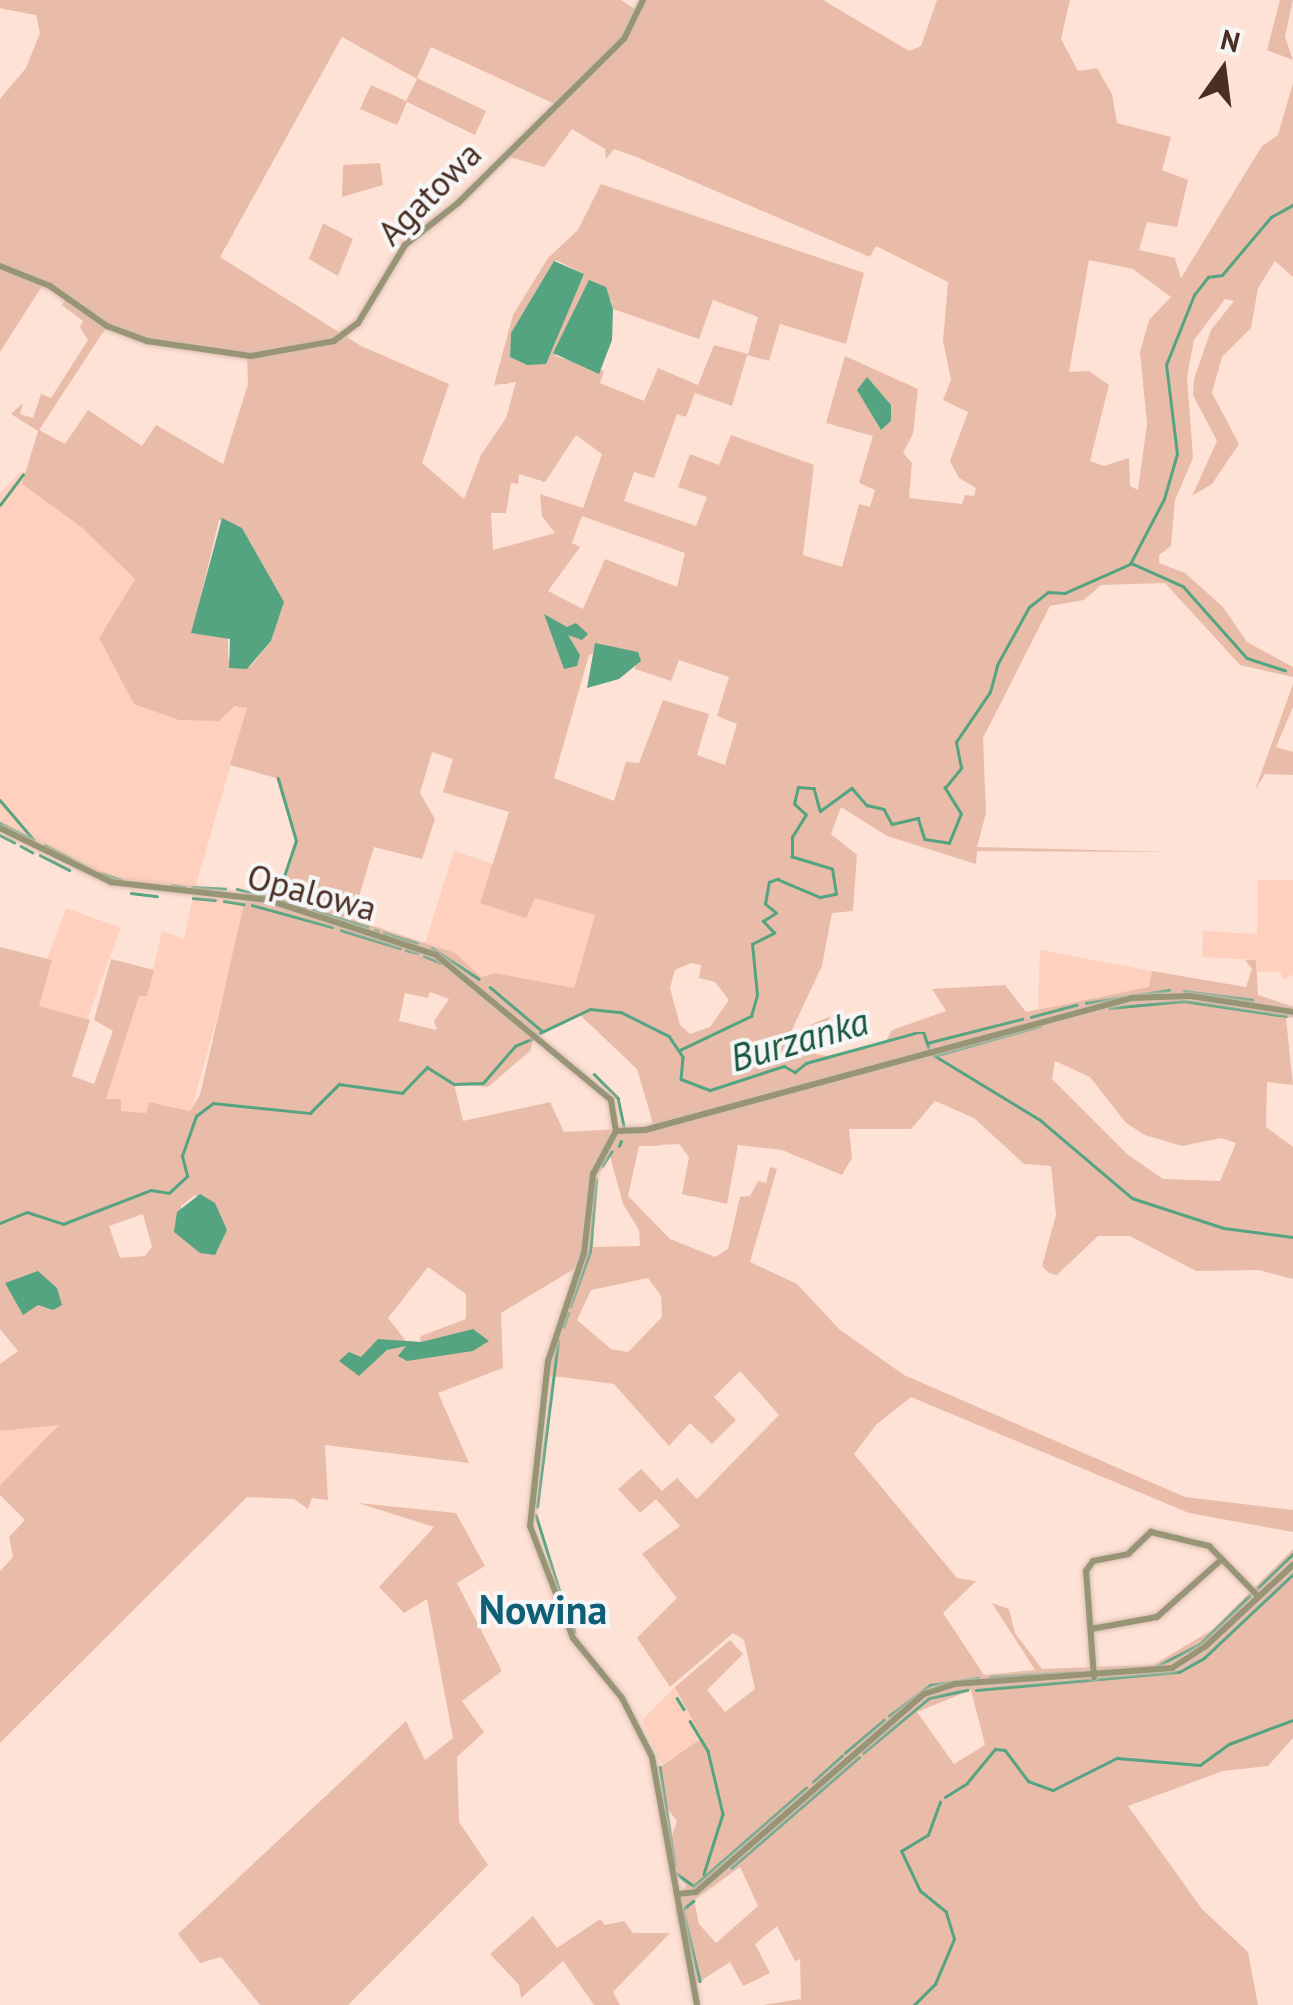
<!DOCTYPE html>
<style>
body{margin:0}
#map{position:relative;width:1293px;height:2005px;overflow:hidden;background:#fee2d6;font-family:"PT Sans",sans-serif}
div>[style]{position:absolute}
.built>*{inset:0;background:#fed0bd;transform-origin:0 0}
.green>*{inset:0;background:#e9bca9}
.water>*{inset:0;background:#54a481}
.stream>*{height:2.5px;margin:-1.25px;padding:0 1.25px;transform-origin:1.25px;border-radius:1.25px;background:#54a481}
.roads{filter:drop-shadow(0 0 2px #dabeb2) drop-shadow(0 0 2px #dabeb2)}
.street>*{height:6px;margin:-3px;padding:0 3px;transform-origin:3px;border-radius:3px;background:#989577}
span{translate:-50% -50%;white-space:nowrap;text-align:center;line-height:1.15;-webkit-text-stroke:8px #f6f6f6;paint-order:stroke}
.street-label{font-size:35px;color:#492e23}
.water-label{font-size:38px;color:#17553e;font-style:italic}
.quarter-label{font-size:40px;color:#0f5f77;font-weight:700}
.north{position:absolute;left:1173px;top:20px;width:100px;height:100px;-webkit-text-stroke:8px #f6f6f6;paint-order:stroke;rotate:14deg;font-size:28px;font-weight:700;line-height:40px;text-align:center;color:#492e23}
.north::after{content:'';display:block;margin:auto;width:35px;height:45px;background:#492e23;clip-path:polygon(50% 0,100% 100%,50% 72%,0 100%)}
</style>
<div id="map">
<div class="built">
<div style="clip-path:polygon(22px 471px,28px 474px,23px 485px,80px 526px,135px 579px,99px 638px,179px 719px,219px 721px,235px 706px,247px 708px,194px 892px,249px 898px,248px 904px,191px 1111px,150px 1102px,147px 1113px,121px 1111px,106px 1100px,139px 995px,147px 996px,162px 931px,184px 939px,194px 893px,110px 882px,0 828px,0 493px)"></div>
<div style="clip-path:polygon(454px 851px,493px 864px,481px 904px,535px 897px,595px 914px,574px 988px,495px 973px,481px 977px,455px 954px,425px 943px)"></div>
<div style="clip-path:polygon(1258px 880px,1293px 880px,1293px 975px,1283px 980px,1280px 972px,1257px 972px,1256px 960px,1202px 957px,1203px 931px,1257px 934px)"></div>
<div style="left:66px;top:908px;width:58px;height:102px;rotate:20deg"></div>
<div style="clip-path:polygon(1040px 950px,1152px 971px,1150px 987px,1038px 1009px)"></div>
<div style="clip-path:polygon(60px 1424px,8px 1477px,0 1485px,0 1431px)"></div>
<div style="clip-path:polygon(675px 1687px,702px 1738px,662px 1765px,642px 1720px)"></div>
</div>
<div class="green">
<div style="clip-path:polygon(evenodd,0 0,621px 0,638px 11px,643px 0,823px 0,909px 51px,921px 46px,937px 0,1070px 0,1061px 39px,1078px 71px,1097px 68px,1112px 94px,1117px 123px,1171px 137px,1162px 170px,1188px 180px,1177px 227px,1147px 222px,1139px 250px,1175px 258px,1181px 278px,1262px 146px,1278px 135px,1293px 83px,1293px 277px,1275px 261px,1258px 288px,1251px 328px,1222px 357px,1212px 393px,1239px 444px,1212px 484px,1192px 496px,1217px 441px,1193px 395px,1194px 379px,1211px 330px,1234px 301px,1225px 299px,1194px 340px,1187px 377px,1193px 458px,1175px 500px,1171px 546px,1159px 555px,1159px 563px,1185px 573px,1223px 607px,1247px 642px,1293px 667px,1293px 677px,1240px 665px,1165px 583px,1101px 585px,1084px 600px,1050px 606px,983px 738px,986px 813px,977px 847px,1171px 852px,977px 851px,976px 864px,887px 836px,841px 807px,831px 834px,857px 855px,853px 911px,832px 913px,822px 966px,790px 1034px,831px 1016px,813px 1044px,816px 1054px,827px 1056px,886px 1041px,892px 1030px,946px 1011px,932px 989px,1005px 985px,1026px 1012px,1149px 987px,1152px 971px,1246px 987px,1252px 969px,1245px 960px,1256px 960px,1258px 995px,1293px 1007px,1293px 1017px,1286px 1018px,1293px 1085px,1267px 1082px,1266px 1127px,1293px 1147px,1293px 1279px,1259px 1270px,1196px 1271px,1130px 1236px,1098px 1236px,1057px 1275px,1049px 1273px,1042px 1266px,1056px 1215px,1051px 1166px,1024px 1164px,974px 1118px,935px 1101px,911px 1129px,849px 1129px,852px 1158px,842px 1175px,782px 1150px,738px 1145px,727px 1204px,682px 1194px,689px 1157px,679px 1144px,639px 1146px,628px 1196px,670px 1239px,715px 1257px,728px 1249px,740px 1197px,750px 1196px,758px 1181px,766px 1183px,770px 1167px,777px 1169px,750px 1262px,797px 1284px,839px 1329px,904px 1375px,1185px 1497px,1293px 1510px,1293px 1532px,1189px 1513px,911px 1397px,876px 1425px,854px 1454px,957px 1578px,976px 1581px,943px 1613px,984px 1675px,1035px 1670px,992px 1603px,1009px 1609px,1015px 1633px,1042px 1669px,1153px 1665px,1212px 1630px,1293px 1549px,1293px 1738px,1268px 1766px,1223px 1771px,1128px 1806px,1202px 1909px,1248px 1952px,1258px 2005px,763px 2005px,801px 1999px,800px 1959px,795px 1961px,777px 1926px,755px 1944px,770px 1973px,743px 1986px,730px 1962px,693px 1986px,675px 1911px,686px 1886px,676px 1874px,671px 1838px,677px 1821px,667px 1808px,660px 1767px,702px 1738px,675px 1687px,730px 1640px,743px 1654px,707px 1690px,725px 1712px,755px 1689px,744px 1640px,733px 1633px,670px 1687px,637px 1638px,677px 1598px,642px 1554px,680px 1526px,656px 1499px,640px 1513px,618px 1489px,641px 1469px,662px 1491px,677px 1478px,697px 1499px,779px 1415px,740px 1371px,714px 1397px,736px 1420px,712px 1444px,690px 1423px,669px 1446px,614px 1384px,546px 1375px,579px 1266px,501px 1313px,503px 1368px,438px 1393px,469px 1463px,325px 1445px,328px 1500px,312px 1498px,308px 1509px,294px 1499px,247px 1497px,0 1743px,0 1571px,13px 1557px,9px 1537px,25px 1520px,0 1495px,0 1485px,59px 1425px,0 1431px,0 1364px,18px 1351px,0 1329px,0 947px,52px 960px,39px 1006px,90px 1020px,72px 1076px,94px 1084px,113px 1031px,94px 1020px,111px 959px,154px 970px,147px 996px,139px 996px,106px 1099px,121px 1099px,121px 1111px,146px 1113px,149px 1102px,190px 1111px,200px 1095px,244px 904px,249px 898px,277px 902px,295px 839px,276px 778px,230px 765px,247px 708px,235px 706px,219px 721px,179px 720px,134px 704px,99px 638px,135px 579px,81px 527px,22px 484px,38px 431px,11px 414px,23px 403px,20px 414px,33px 418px,41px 394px,51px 398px,88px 340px,80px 327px,83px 321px,62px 305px,67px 296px,44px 283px,0 352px,0 99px,26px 68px,40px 33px,36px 15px,0 8px,0 0,342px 37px,417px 79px,406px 101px,371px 85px,360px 109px,397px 125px,407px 102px,475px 135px,486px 111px,417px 78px,431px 47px,555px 104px,503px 155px,544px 167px,572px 129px,605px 149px,606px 159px,614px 149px,634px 156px,870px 257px,876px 246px,948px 282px,943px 341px,951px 380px,943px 400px,968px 412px,950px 461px,959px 478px,976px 488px,974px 496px,965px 495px,962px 504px,909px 498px,912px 463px,903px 453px,913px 434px,918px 389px,845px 356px,826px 423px,873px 436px,859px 483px,875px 490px,870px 507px,859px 504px,842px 567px,803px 555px,814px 465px,731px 435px,719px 465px,690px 454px,678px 487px,707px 497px,696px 526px,624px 501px,634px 472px,654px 478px,677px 414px,686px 417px,695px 393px,732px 406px,747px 355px,769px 361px,780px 324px,846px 344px,864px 273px,601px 184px,578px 230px,548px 258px,513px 315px,494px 385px,516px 382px,506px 418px,481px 455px,464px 499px,422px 463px,449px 384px,361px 346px,220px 257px,342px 37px,0 0,556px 260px,584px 274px,548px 355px,527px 365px,510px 357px,511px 333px,556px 260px,0 0,1089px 260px,1133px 269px,1171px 297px,1149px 320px,1140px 352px,1147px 424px,1138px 490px,1130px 486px,1129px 458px,1104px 466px,1090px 461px,1109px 385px,1089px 371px,1069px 372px,1089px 260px,0 0,611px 299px,613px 309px,699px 339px,713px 300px,758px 317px,748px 354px,714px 345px,698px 385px,658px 368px,644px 401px,600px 383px,604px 371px,555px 356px,611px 299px,0 0,107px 326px,147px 341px,247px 356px,248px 384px,223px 464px,156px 425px,142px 446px,88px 410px,65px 444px,39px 430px,107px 326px,0 0,576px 435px,602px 454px,583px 508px,540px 494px,542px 516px,555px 533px,493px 550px,491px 513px,506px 513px,511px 483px,518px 484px,519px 474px,545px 482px,576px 435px,0 0,582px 516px,685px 553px,677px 587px,605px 559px,583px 609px,548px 591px,580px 547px,572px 543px,582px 516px,0 0,219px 520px,242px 528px,283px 605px,271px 641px,250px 667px,228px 659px,228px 637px,192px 633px,219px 520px,0 0,603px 648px,638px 652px,635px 669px,671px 681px,679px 660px,729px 677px,717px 716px,737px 724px,725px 765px,697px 755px,709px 714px,663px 700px,639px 763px,626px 762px,614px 801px,554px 778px,589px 655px,603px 648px,0 0,432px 752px,453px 759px,443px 792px,509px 812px,480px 903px,526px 918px,535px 898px,595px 915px,574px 988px,495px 973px,481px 977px,455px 953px,352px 919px,374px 847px,422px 859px,435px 819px,420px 793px,432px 752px,0 0,691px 963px,701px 965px,699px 978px,715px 982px,729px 1000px,710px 1027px,690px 1034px,680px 1025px,670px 988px,675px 970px,691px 963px,0 0,430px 992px,449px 999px,434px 1021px,437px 1030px,399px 1021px,405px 993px,428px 998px,430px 992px,0 0,580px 1015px,637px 1069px,654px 1127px,564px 1132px,550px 1102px,463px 1121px,454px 1084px,488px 1087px,530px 1051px,534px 1038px,580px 1015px,0 0,1055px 1061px,1090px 1077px,1126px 1123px,1145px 1135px,1182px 1146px,1221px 1138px,1236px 1143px,1220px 1181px,1163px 1179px,1127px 1154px,1052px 1079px,1055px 1061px,0 0,610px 1156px,623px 1204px,639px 1230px,640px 1246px,593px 1247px,597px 1176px,610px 1156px,0 0,195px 1195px,221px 1220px,200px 1253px,183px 1237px,181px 1206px,195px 1195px,0 0,143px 1214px,152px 1247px,145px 1256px,120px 1258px,109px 1226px,143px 1214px,0 0,428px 1267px,466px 1294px,466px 1319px,421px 1336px,420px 1342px,406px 1341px,388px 1318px,428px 1267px,0 0,648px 1278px,661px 1296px,662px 1317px,628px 1352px,611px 1349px,577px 1320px,591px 1290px,648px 1278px,0 0,971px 1690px,985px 1745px,954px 1764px,917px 1712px,971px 1690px,0 0,740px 1867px,758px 1906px,716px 1943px,699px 1924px,694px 1900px,740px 1867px)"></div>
<div style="clip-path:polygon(1280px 0,1293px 0,1285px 37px,1293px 60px,1267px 50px)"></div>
<div style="clip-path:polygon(380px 163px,383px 185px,342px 197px,343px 165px)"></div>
<div style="clip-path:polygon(323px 223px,353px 239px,338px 276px,309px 259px)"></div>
<div style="clip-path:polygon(1293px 684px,1293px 707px,1276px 747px,1293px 752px,1293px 775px,1265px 774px,1255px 790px)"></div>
<div style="clip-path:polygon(358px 1503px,456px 1513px,485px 1566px,457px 1583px,502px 1671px,462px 1701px,484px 1732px,457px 1757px,459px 1822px,488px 1865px,348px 2005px,260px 2005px,221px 1957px,200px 1963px,178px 1934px,406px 1721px,425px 1760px,453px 1738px,427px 1599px,404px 1613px,379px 1587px,434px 1527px)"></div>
<div style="clip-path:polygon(533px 1916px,557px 1948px,600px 1919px,605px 1925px,624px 1921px,633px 1933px,670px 1933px,613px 1992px,620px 2005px,594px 2005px,563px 1961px,521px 1998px,519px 1985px,490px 1954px)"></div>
</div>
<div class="water">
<div style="clip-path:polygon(554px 261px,584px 274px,546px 364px,527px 365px,510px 357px,511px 333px)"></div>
<div style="clip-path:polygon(589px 280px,606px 287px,613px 309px,612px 340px,599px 374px,553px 353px)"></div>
<div style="clip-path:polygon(867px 377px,891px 405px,891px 421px,881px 430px,857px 390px)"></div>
<div style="clip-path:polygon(222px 518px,242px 528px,284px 602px,271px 641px,247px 669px,229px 668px,230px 639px,191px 633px)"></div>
<div style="clip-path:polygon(544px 614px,567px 627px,576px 623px,588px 634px,582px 640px,568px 635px,580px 655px,577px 666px,564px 669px)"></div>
<div style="clip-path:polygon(595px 643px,638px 652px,641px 661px,619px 679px,587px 688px)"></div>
<div style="clip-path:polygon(200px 1194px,215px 1203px,227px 1230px,215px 1255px,200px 1253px,174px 1232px,177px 1212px)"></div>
<div style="clip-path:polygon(38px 1271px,57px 1288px,62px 1305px,53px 1310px,38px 1305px,23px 1315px,5px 1283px)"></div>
<div style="clip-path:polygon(473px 1329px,489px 1341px,473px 1351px,407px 1361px,398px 1356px,406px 1346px,387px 1350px,359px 1376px,339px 1361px,349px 1352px,361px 1357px,378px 1339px,421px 1342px)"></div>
</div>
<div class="stream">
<div style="left:0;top:505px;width:38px;rotate:-53deg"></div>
<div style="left:1131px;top:563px;width:57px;rotate:23.9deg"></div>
<div style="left:1183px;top:586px;width:96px;rotate:48.4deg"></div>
<div style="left:1247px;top:658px;width:40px;rotate:18deg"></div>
<div style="left:0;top:800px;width:52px;rotate:49.6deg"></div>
<div style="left:0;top:823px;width:36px;rotate:27deg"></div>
<div style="left:0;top:835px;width:16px;rotate:27deg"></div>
<div style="left:45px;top:845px;width:53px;rotate:28deg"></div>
<div style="left:21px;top:846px;width:13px;rotate:29deg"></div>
<div style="left:40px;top:855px;width:33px;rotate:27deg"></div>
<div style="left:100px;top:873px;width:22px;rotate:18deg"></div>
<div style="left:172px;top:885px;width:13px;rotate:9deg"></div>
<div style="left:192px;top:887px;width:33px;rotate:3deg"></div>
<div style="left:237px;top:889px;width:70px;rotate:14.8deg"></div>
<div style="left:131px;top:893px;width:26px;rotate:7deg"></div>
<div style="left:277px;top:897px;width:59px;rotate:-71.3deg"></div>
<div style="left:296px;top:841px;width:65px;rotate:-106.2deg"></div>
<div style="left:193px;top:898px;width:22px;rotate:5deg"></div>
<div style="left:224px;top:901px;width:20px;rotate:9deg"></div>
<div style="left:252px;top:905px;width:83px;rotate:15.4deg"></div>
<div style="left:313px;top:910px;width:57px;rotate:17.5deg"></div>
<div style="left:341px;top:930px;width:62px;rotate:17deg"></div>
<div style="left:375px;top:930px;width:3px;rotate:18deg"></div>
<div style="left:384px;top:933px;width:34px;rotate:17deg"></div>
<div style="left:432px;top:948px;width:56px;rotate:33.4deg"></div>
<div style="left:406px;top:950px;width:12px;rotate:14deg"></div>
<div style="left:424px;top:956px;width:18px;rotate:22deg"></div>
<div style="left:490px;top:987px;width:68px;rotate:40.2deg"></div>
<div style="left:1184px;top:991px;width:69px;rotate:7.5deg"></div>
<div style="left:1086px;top:1003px;width:84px;rotate:-8.9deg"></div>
<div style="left:1109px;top:1008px;width:75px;rotate:-5.3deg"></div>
<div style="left:1184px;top:1001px;width:103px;rotate:8.4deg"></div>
<div style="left:1031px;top:1017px;width:47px;rotate:-14.9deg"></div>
<div style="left:540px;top:1033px;width:55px;rotate:-25.6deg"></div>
<div style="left:590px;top:1009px;width:31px;rotate:6deg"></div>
<div style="left:621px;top:1012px;width:54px;rotate:26.6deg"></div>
<div style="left:669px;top:1036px;width:25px;rotate:56deg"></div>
<div style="left:683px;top:1057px;width:22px;rotate:95deg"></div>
<div style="left:681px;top:1079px;width:31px;rotate:21deg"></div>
<div style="left:710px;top:1090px;width:78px;rotate:-18deg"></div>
<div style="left:784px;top:1066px;width:13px;rotate:29deg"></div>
<div style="left:795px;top:1072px;width:14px;rotate:-39deg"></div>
<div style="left:806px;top:1063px;width:113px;rotate:-15.4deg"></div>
<div style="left:915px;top:1033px;width:9px"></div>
<div style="left:924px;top:1033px;width:16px;rotate:72deg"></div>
<div style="left:927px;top:1043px;width:98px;rotate:-14.2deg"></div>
<div style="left:680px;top:1050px;width:79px;rotate:-25.6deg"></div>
<div style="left:751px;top:1016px;width:22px;rotate:-74deg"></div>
<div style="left:757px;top:995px;width:51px;rotate:-95.6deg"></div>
<div style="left:752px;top:944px;width:25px;rotate:-27deg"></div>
<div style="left:774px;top:933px;width:16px;rotate:-133deg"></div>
<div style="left:763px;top:921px;width:15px;rotate:-32deg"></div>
<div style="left:776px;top:913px;width:14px;rotate:-141deg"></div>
<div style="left:765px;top:904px;width:22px;rotate:-80deg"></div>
<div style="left:769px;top:882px;width:9px;rotate:-21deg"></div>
<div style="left:777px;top:879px;width:47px;rotate:22.7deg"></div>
<div style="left:820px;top:897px;width:16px;rotate:-11deg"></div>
<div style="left:836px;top:894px;width:25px;rotate:-99deg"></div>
<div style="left:832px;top:869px;width:42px;rotate:-163.3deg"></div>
<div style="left:792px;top:857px;width:20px;rotate:-90deg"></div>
<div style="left:792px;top:837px;width:26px;rotate:-58deg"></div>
<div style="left:806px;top:815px;width:16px;rotate:-137deg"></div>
<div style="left:794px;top:804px;width:17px;rotate:-77deg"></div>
<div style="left:798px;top:787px;width:16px;rotate:4deg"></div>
<div style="left:814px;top:788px;width:24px;rotate:75deg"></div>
<div style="left:820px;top:811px;width:39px;rotate:-36deg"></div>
<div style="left:852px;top:788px;width:23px;rotate:49deg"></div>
<div style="left:867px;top:805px;width:17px;rotate:13deg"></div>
<div style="left:884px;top:809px;width:17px;rotate:62deg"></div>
<div style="left:892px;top:824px;width:27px;rotate:-13deg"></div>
<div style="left:918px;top:818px;width:22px;rotate:72deg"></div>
<div style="left:925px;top:839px;width:24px;rotate:9deg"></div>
<div style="left:949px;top:843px;width:31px;rotate:-68deg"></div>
<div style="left:961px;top:814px;width:31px;rotate:-122deg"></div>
<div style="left:945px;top:788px;width:26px;rotate:-51deg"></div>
<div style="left:961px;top:768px;width:26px;rotate:-101deg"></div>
<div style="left:956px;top:742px;width:60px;rotate:-55.8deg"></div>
<div style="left:990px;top:692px;width:28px;rotate:-75deg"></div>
<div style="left:997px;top:665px;width:66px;rotate:-61.1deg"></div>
<div style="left:1029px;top:607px;width:24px;rotate:-38deg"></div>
<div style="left:1048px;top:592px;width:17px;rotate:3deg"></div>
<div style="left:1065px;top:593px;width:71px;rotate:-24deg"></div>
<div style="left:1130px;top:564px;width:73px;rotate:-62.4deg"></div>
<div style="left:1164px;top:499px;width:47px;rotate:-73.9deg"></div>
<div style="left:1177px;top:454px;width:90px;rotate:-97deg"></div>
<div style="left:1166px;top:365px;width:75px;rotate:-68.2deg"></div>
<div style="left:1194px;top:295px;width:23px;rotate:-52deg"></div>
<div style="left:1208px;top:277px;width:14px;rotate:-8deg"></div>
<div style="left:1222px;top:275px;width:76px;rotate:-49.8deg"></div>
<div style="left:1271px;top:217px;width:25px;rotate:-29deg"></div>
<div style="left:932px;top:1054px;width:125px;rotate:31.3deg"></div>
<div style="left:1039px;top:1119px;width:122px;rotate:40.3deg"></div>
<div style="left:1132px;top:1198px;width:97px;rotate:18.1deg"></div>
<div style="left:1224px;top:1228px;width:70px;rotate:7.4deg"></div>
<div style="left:937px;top:1055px;width:107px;rotate:-15.7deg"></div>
<div style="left:594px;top:1074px;width:34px;rotate:45deg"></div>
<div style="left:618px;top:1098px;width:29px;rotate:78deg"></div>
<div style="left:619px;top:1146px;width:5px;rotate:-68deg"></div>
<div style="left:602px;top:1166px;width:17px;rotate:-57deg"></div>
<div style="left:0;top:1223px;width:29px;rotate:-22deg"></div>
<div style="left:27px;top:1212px;width:38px;rotate:18deg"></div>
<div style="left:63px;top:1224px;width:94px;rotate:-21.1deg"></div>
<div style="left:151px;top:1190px;width:18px;rotate:9deg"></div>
<div style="left:169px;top:1193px;width:25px;rotate:-43deg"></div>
<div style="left:187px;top:1176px;width:21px;rotate:-104deg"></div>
<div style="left:182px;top:1156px;width:42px;rotate:-70.7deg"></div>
<div style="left:196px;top:1116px;width:21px;rotate:-37deg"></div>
<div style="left:213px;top:1103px;width:98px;rotate:5.9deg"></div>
<div style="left:310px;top:1113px;width:41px;rotate:-45deg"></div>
<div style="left:339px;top:1084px;width:64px;rotate:8.1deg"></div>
<div style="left:402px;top:1093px;width:36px;rotate:-46deg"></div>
<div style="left:427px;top:1067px;width:32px;rotate:32deg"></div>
<div style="left:454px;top:1084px;width:29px;rotate:-2deg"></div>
<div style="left:483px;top:1083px;width:49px;rotate:-49.1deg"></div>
<div style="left:515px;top:1046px;width:21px;rotate:-23deg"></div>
<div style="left:570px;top:1307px;width:59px;rotate:-70.3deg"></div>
<div style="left:590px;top:1251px;width:71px;rotate:-85.2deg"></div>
<div style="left:563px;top:1327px;width:15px;rotate:-70deg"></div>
<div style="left:537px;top:1507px;width:168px;rotate:-82.8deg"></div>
<div style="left:536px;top:1515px;width:81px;rotate:72.7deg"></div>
<div style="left:563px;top:1600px;width:17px;rotate:69deg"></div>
<div style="left:572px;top:1623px;width:9px;rotate:72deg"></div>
<div style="left:1157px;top:1666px;width:48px;rotate:-27.1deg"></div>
<div style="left:1200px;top:1644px;width:129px;rotate:-44.1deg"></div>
<div style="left:990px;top:1677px;width:89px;rotate:-3.2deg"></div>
<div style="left:976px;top:1690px;width:204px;rotate:-5.1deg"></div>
<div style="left:1179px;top:1672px;width:29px;rotate:-29deg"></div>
<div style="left:1204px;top:1658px;width:122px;rotate:-43.3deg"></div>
<div style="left:677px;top:1698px;width:13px;rotate:58deg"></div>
<div style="left:889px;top:1716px;width:51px;rotate:-37.1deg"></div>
<div style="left:930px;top:1685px;width:49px;rotate:-8.3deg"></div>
<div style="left:690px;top:1721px;width:35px;rotate:59deg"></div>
<div style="left:708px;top:1751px;width:65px;rotate:76.6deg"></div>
<div style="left:723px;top:1814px;width:63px;rotate:107.6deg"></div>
<div style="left:845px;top:1753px;width:51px;rotate:-40.2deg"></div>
<div style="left:863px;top:1753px;width:86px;rotate:-39.8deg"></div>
<div style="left:929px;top:1698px;width:39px;rotate:-12deg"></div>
<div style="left:660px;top:1767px;width:99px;rotate:81.3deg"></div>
<div style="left:813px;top:1782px;width:39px;rotate:-42deg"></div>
<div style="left:945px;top:1797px;width:26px;rotate:-32deg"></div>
<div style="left:967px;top:1783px;width:44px;rotate:-50.5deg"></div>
<div style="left:995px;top:1749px;width:10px;rotate:6deg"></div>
<div style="left:1005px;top:1750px;width:39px;rotate:53deg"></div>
<div style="left:1028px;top:1781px;width:27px;rotate:20deg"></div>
<div style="left:1053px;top:1790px;width:72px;rotate:-26.6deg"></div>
<div style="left:1117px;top:1758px;width:83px;rotate:4.8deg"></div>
<div style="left:1200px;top:1765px;width:36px;rotate:-36deg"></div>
<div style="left:1229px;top:1744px;width:68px;rotate:-20.6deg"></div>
<div style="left:731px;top:1868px;width:169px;rotate:-40.9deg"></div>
<div style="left:676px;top:1873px;width:22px;rotate:36deg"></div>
<div style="left:694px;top:1886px;width:149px;rotate:-41.2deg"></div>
<div style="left:694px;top:1901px;width:14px;rotate:141deg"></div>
<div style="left:683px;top:1910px;width:73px;rotate:76.5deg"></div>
<div style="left:914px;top:2005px;width:30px;rotate:-45deg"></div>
<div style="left:935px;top:1984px;width:49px;rotate:-67.1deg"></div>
<div style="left:954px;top:1939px;width:28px;rotate:-107deg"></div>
<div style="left:946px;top:1912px;width:33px;rotate:-141deg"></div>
<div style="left:920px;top:1891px;width:44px;rotate:-115.4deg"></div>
<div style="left:901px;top:1851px;width:31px;rotate:-31deg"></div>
<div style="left:928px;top:1835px;width:35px;rotate:-70deg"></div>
</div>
<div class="roads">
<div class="street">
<div style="left:0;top:266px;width:54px;rotate:21.8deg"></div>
<div style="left:50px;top:286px;width:70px;rotate:35.1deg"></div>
<div style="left:107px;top:326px;width:43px;rotate:20.6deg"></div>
<div style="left:147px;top:341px;width:105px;rotate:8.2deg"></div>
<div style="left:251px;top:356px;width:84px;rotate:-10.2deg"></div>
<div style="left:334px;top:341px;width:30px;rotate:-37deg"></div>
<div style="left:358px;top:323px;width:91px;rotate:-58.9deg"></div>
<div style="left:405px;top:245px;width:68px;rotate:-38.4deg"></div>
<div style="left:458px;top:203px;width:233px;rotate:-44.7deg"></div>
<div style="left:624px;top:39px;width:43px;rotate:-64deg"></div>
<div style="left:0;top:828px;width:123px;rotate:25.9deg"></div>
<div style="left:111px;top:882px;width:158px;rotate:6.5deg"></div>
<div style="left:268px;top:900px;width:177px;rotate:18.1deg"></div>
<div style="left:436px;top:955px;width:227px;rotate:39.6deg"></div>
<div style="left:611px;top:1100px;width:31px;rotate:81deg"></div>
<div style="left:616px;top:1131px;width:49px;rotate:118.1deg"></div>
<div style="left:593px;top:1174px;width:80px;rotate:96.5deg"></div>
<div style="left:584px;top:1253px;width:114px;rotate:108.4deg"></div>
<div style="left:548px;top:1361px;width:166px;rotate:96.2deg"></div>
<div style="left:530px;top:1526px;width:120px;rotate:69deg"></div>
<div style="left:573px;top:1638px;width:77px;rotate:50.8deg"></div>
<div style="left:622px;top:1698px;width:66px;rotate:63deg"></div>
<div style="left:652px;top:1757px;width:252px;rotate:79.7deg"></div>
<div style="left:616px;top:1131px;width:29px;rotate:-2deg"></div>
<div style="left:645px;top:1130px;width:505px;rotate:-15.17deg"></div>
<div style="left:1132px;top:998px;width:58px;rotate:-2deg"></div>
<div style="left:1190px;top:996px;width:104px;rotate:8.8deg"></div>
<div style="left:1091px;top:1629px;width:67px;rotate:-10.3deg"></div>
<div style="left:1157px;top:1617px;width:87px;rotate:-41.7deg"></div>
<div style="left:1094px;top:1677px;width:106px;rotate:-94.3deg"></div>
<div style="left:1086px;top:1571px;width:12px;rotate:-55deg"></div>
<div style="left:1093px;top:1561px;width:36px;rotate:-11deg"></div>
<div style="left:1128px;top:1554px;width:32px;rotate:-44deg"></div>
<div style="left:1151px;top:1532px;width:60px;rotate:13.6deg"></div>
<div style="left:1209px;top:1546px;width:71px;rotate:45.6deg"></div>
<div style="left:678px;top:1894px;width:18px;rotate:-6deg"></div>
<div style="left:696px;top:1892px;width:302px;rotate:-41deg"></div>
<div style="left:924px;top:1694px;width:33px;rotate:-18deg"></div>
<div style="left:955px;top:1684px;width:218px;rotate:-4.2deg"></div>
<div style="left:1172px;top:1668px;width:40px;rotate:-32.9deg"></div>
<div style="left:1206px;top:1646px;width:119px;rotate:-43deg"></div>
</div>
</div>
<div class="street-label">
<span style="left:429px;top:193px;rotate:-45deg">Agatowa</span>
<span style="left:312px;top:892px;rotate:15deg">Opalowa</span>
</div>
<div class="water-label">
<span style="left:799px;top:1039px;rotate:-16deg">Burzanka</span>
</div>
<div class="quarter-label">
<span style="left:543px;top:1609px">Nowina</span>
</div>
<div class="north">N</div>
</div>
